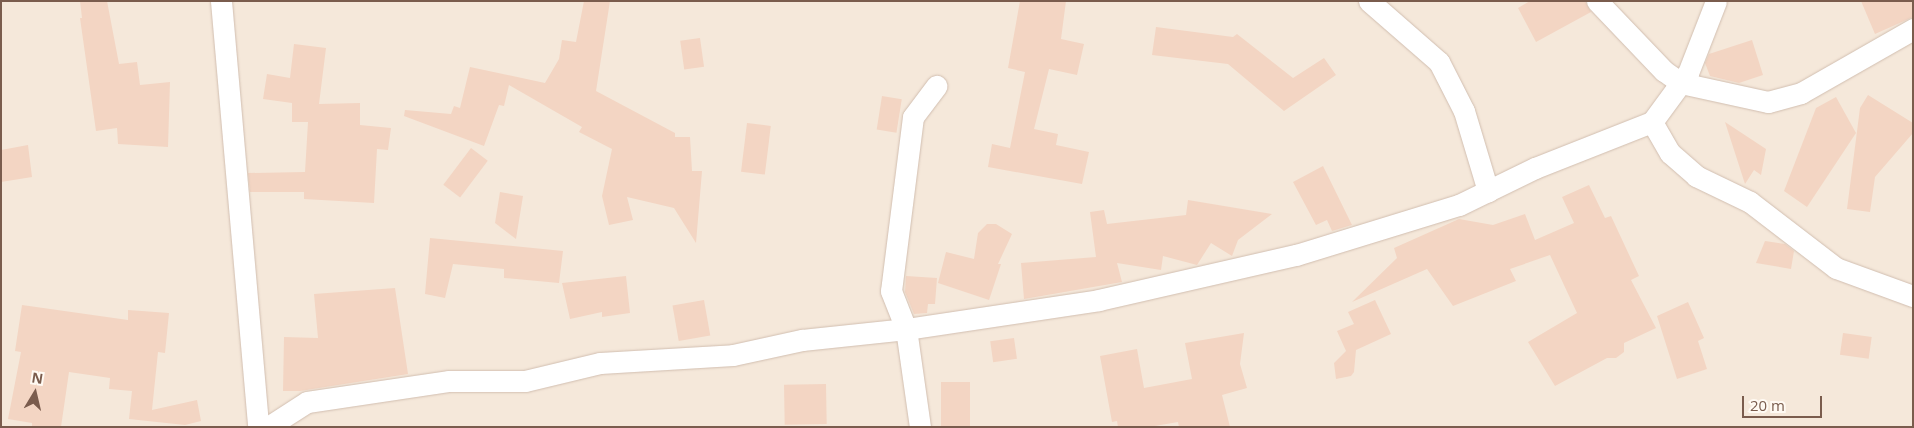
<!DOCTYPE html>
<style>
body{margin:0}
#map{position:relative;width:1914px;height:428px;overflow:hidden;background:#fdf6ec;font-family:"Open Sans",sans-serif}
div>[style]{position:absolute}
.residential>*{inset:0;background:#f5e8da;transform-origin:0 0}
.building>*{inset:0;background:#f3d5c3;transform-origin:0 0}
.roads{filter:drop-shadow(0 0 1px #d1beb0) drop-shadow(0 0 1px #d1beb0)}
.street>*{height:21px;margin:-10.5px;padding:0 10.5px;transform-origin:10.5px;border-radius:10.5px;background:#fff}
span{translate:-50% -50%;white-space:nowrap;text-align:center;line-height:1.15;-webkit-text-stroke:4px #fffaf3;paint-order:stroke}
.frame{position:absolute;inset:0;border:2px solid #7a5c4d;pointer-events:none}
.north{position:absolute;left:10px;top:368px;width:50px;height:50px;-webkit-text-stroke:4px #fffaf3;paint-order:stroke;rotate:9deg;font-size:14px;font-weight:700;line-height:20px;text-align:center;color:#7a5c4d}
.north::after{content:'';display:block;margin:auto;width:18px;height:22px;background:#7a5c4d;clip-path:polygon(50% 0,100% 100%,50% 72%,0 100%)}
.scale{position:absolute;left:1742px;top:396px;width:80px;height:22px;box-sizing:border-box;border:2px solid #7a5c4d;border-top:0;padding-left:6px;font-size:15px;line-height:18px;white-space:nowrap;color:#7a5c4d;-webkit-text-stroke:4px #fffaf3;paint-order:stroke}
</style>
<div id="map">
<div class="residential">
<div style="left:1px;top:1px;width:1912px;height:426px"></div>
</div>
<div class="building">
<div style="clip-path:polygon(80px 1px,107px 1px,119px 64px,137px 62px,140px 85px,170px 82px,168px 147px,118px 144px,117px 128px,96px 131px,80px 18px,82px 18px)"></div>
<div style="clip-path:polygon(584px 1px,610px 1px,596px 91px,675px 133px,675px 137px,690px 137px,692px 171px,702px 171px,696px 243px,674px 208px,627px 197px,633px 220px,609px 225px,602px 196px,612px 149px,579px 132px,582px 127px,509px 85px,504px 106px,499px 105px,484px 146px,404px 116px,405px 110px,451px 114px,454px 106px,460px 108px,470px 67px,545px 83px,559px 59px,562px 40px,576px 42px)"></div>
<div style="clip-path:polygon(1020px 1px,1066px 1px,1061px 39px,1084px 44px,1077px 75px,1049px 69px,1034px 129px,1058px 134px,1056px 145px,1089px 152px,1082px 184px,988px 167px,992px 144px,1010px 148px,1025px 72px,1008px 68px)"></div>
<div style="clip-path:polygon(1530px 1px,1585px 1px,1591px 12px,1536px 42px,1518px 8px)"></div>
<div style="clip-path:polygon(1861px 1px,1913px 1px,1913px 17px,1875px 34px)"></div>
<div style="clip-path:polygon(1156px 27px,1233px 37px,1237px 34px,1293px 78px,1324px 58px,1336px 75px,1284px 111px,1228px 64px,1152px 55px)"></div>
<div style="left:700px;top:38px;width:29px;height:20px;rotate:82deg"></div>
<div style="clip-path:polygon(1752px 40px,1763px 75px,1739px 83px,1710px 76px,1705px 63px,1709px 54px)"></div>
<div style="clip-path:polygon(294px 44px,326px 48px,319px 104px,360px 103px,360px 125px,391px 128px,388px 150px,377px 149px,374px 203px,304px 199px,304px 192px,250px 192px,248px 173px,305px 172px,308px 122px,292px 122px,292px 103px,263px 99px,267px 74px,290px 78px)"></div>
<div style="clip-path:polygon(1868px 95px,1913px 123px,1913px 133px,1875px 177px,1870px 212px,1847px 209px,1860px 108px)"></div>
<div style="left:882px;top:96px;width:20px;height:34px;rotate:9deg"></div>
<div style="clip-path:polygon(1836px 97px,1856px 133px,1807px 207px,1784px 191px,1816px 108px)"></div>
<div style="clip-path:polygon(1725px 122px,1766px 149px,1761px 175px,1754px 170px,1745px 184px)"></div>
<div style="left:747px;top:123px;width:24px;height:49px;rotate:7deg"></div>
<div style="clip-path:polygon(28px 145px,32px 177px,1px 182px,1px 150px)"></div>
<div style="left:471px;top:148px;width:21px;height:46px;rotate:37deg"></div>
<div style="clip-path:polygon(1323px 166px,1352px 225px,1332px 231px,1327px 220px,1316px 225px,1293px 182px)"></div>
<div style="clip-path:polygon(1589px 185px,1605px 218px,1611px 216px,1639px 276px,1631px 280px,1656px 328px,1624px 343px,1624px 352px,1616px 358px,1607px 358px,1555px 386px,1528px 342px,1577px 313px,1550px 255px,1510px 269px,1516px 281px,1453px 306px,1427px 269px,1352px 302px,1397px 258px,1394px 248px,1459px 219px,1493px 225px,1525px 214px,1535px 240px,1574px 223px,1562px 197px)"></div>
<div style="clip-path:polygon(500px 192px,523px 196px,516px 239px,495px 223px)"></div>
<div style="clip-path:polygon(1188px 200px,1272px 214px,1238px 240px,1232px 256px,1211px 243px,1197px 265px,1163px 256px,1161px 270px,1117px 263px,1122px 282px,1024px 299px,1021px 263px,1096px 257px,1090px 212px,1104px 210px,1107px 224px,1186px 215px)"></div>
<div style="clip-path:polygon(987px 224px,996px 224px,1012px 234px,998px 264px,1001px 264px,989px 300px,938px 283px,946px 252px,974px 259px,978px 233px)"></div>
<div style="clip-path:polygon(430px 238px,563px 251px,559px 283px,504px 278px,504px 269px,453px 264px,445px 298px,425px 294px)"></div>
<div style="clip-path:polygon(1765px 241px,1785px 244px,1794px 251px,1791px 269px,1756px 263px)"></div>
<div style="clip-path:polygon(626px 276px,630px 313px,602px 317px,602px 312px,570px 319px,562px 283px)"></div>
<div style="clip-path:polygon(906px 276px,937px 278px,935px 304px,928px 304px,927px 313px,914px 314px,905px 292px)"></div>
<div style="clip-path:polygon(395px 288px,408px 374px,300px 391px,283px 391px,284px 337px,318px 338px,314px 294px)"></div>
<div style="left:704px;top:300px;width:36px;height:32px;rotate:80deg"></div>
<div style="clip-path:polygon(1375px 300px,1391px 334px,1356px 350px,1354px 372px,1351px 376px,1336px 379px,1334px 363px,1346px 351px,1337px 331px,1354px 324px,1348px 312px)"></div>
<div style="clip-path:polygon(1688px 302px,1704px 338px,1698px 341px,1707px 369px,1677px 379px,1657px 316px)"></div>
<div style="clip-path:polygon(22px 305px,128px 320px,128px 310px,169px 313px,165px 353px,158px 352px,152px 410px,197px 400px,201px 421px,185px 425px,129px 419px,132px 391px,109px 389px,110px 378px,69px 372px,61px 427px,32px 427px,32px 423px,8px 419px,21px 352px,15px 351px)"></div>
<div style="clip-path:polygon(1244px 333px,1240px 364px,1247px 388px,1222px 395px,1230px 427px,1179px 427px,1178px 422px,1149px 427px,1118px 427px,1117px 421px,1112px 422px,1100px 356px,1137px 349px,1144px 388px,1192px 379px,1185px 343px)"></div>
<div style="left:1843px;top:333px;width:29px;height:22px;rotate:8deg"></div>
<div style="left:1014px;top:338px;width:21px;height:24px;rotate:82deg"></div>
<div style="left:941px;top:382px;width:29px;height:45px"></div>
<div style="left:826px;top:384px;width:40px;height:42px;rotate:89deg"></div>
</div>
<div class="roads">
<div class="street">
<div style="left:221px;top:1px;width:428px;rotate:85deg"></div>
<div style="left:1369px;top:1px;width:93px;rotate:41.1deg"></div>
<div style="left:1439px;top:62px;width:55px;rotate:63deg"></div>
<div style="left:1464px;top:111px;width:84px;rotate:73.3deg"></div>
<div style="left:1597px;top:1px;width:97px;rotate:46.3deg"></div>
<div style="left:1664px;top:71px;width:21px;rotate:35deg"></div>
<div style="left:1681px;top:83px;width:89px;rotate:12.3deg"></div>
<div style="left:1768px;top:102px;width:34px;rotate:-15deg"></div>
<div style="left:1801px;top:93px;width:129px;rotate:-29.7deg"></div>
<div style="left:1652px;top:122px;width:36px;rotate:60deg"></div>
<div style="left:1670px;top:153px;width:35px;rotate:41deg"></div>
<div style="left:1696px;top:176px;width:60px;rotate:25.7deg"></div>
<div style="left:1750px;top:202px;width:108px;rotate:37.5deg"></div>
<div style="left:1836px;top:268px;width:82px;rotate:20deg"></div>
<div style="left:268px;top:427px;width:46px;rotate:-32.7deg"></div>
<div style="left:307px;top:402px;width:144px;rotate:-8.4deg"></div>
<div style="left:449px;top:381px;width:76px"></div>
<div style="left:525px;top:381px;width:77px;rotate:-13.5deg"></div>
<div style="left:600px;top:363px;width:133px;rotate:-3.4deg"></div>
<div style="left:733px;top:355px;width:71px;rotate:-12.3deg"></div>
<div style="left:802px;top:340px;width:105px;rotate:-6deg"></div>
<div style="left:906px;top:329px;width:195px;rotate:-8.5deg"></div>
<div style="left:1099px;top:300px;width:202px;rotate:-12.9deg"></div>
<div style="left:1296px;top:255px;width:170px;rotate:-17.1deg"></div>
<div style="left:1459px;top:205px;width:85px;rotate:-26deg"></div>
<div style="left:1535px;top:168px;width:126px;rotate:-21.5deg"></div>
<div style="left:1652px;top:122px;width:61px;rotate:-53.7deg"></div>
<div style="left:1688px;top:73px;width:77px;rotate:-68.7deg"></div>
<div style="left:920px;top:427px;width:99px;rotate:-98.1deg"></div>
<div style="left:906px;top:329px;width:41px;rotate:-111.5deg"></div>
<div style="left:891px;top:291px;width:175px;rotate:-82.8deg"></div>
<div style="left:913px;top:117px;width:39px;rotate:-53deg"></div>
</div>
</div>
<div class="frame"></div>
<div class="north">N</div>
<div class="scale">20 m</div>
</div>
